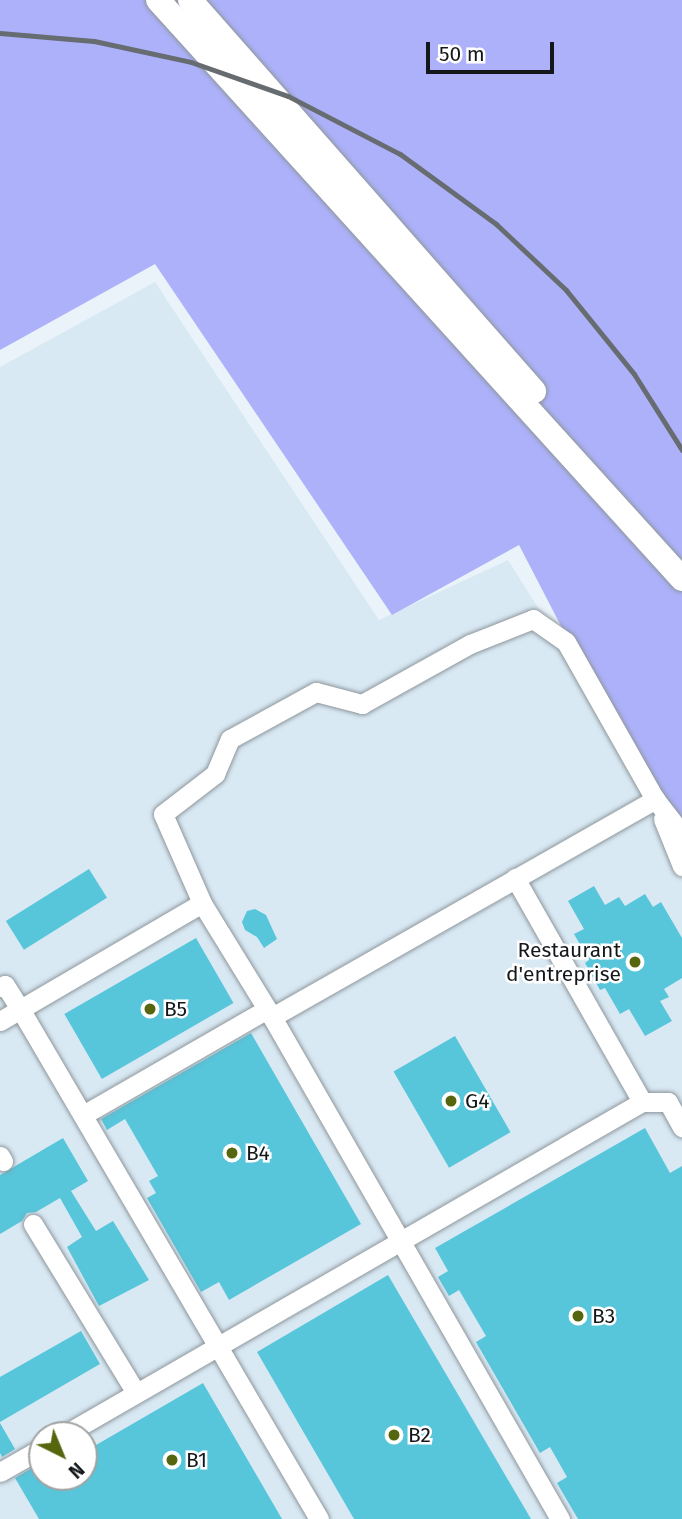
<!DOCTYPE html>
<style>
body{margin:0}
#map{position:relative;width:682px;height:1519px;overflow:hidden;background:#eaf3f9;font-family:"Fira Sans",sans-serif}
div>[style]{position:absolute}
.built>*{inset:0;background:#d9e9f4}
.forest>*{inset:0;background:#adb1fa}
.building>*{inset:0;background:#57c5da;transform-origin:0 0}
.roads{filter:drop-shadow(0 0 2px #8e979c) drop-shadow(0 0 2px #8e979c)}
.minor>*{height:19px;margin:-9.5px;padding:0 9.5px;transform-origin:9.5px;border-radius:9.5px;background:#fff}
.major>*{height:24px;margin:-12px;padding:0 12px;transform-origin:12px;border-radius:12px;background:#fff}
.rail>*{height:5px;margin:-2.5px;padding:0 2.5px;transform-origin:2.5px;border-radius:2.5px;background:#676c70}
.dots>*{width:19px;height:19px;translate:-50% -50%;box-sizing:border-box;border:4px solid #fff;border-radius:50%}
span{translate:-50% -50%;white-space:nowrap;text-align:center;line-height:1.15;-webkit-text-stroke:5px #fff;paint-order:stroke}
.poi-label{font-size:21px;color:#15181a}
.right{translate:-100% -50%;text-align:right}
.left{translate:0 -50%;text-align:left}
.north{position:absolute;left:28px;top:1421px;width:70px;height:70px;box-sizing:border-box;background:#fff;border:2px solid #a1a3a3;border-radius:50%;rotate:137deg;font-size:19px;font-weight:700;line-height:28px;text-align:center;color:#15181a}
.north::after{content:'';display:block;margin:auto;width:24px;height:32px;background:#55660f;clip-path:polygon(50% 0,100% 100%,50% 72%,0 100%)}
.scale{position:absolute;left:426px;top:42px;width:128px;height:32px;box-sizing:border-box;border:4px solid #15181a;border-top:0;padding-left:9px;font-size:21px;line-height:24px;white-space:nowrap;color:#15181a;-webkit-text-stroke:5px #fff;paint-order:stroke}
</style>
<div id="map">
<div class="built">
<div style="clip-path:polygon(evenodd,155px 282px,379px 620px,508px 560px,682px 836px,682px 1519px,0 1519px,0 367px,155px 282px,42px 1435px,84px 1435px,84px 1477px,42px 1477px,42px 1435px)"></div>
</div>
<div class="forest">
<div style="clip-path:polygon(0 0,682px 0,682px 822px,616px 732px,519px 545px,392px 615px,155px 264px,0 350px)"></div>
</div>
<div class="building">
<div style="left:89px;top:869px;width:34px;height:98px;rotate:58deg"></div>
<div style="clip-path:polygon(594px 886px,605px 905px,619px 897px,625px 906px,645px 894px,653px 907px,661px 902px,682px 938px,682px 978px,664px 989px,669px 997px,660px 1001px,672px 1021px,645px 1036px,629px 1009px,620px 1014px,605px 988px,600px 990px,585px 963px,589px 960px,574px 934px,584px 929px,568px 901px)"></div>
<div style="clip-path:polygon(255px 909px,266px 915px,277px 939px,264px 948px,257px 937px,245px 930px,242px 922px,247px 911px)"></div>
<div style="left:196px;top:938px;width:75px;height:152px;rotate:60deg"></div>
<div style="clip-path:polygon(251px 1033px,361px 1224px,229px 1300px,219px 1282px,201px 1292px,147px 1198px,156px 1193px,149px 1181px,158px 1176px,125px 1119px,107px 1130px,101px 1119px)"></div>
<div style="left:455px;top:1036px;width:111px;height:71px;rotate:60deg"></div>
<div style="clip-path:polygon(645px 1128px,670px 1173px,682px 1166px,682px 1519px,578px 1519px,557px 1483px,567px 1477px,550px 1447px,540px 1453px,476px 1342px,486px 1336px,459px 1290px,449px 1296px,438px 1277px,448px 1271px,435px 1248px)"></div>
<div style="clip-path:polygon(63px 1138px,88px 1181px,71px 1191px,96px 1231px,113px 1221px,149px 1280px,99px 1306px,67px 1247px,82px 1237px,60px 1198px,36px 1212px,27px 1213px,22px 1221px,0 1234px,0 1175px)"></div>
<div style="clip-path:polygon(388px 1275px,531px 1519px,354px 1519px,257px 1352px)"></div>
<div style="clip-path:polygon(81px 1331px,100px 1364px,0 1422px,0 1377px)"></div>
<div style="clip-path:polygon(203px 1383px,282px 1519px,39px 1519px,15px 1478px,42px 1462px,42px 1477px,84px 1477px,84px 1452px)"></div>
<div style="clip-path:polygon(0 1423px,15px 1449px,2px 1457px,0 1453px)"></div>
</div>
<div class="roads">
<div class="minor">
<div style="left:663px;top:819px;width:51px;rotate:68deg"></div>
<div style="left:515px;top:878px;width:257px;rotate:60.4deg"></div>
<div style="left:0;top:987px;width:5px;rotate:-22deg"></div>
<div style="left:5px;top:985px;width:26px;rotate:58deg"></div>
<div style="left:19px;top:1007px;width:593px;rotate:59.63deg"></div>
<div style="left:272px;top:1017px;width:441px;rotate:-29.6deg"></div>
<div style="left:0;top:1021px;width:234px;rotate:-30.3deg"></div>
<div style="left:83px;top:1115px;width:212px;rotate:-29.9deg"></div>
<div style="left:0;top:1156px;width:6px;rotate:59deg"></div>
<div style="left:33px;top:1224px;width:198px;rotate:58.6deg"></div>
<div style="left:64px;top:1435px;width:667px;rotate:-29.95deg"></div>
<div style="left:642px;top:1102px;width:26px"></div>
<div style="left:668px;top:1102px;width:29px;rotate:61deg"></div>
<div style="left:0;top:1472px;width:48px;rotate:-29.7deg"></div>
<div style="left:560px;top:1519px;width:579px;rotate:-119.84deg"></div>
<div style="left:272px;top:1017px;width:134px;rotate:-121.6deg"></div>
<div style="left:202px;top:903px;width:97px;rotate:-113.7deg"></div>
<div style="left:163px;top:814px;width:66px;rotate:-37.6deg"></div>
<div style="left:215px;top:774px;width:38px;rotate:-67deg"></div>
<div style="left:230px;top:739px;width:98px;rotate:-28.7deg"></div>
<div style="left:316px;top:692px;width:48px;rotate:14.6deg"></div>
<div style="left:362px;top:704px;width:124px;rotate:-29.1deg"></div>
<div style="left:470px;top:644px;width:68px;rotate:-21.6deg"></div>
<div style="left:533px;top:619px;width:40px;rotate:34.9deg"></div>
<div style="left:566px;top:642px;width:180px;rotate:60.5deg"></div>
<div style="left:655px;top:799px;width:44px;rotate:52.4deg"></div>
</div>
<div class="major">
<div style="left:158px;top:0;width:781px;rotate:47.85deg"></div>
<div style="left:190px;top:0;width:521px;rotate:48.66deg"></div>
</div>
</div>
<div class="rail">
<div style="left:0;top:33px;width:94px;rotate:4.9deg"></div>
<div style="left:94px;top:41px;width:99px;rotate:12.2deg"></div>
<div style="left:191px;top:62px;width:103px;rotate:19.3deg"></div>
<div style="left:288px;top:96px;width:126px;rotate:27.4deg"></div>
<div style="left:400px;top:154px;width:119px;rotate:36.1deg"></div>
<div style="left:496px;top:224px;width:96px;rotate:43.3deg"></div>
<div style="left:566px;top:290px;width:108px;rotate:51deg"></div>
<div style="left:634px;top:374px;width:90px;rotate:57.7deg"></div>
</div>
<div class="dots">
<div style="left:635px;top:962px;background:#55660f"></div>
<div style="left:150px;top:1009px;background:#55660f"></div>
<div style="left:451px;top:1101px;background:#55660f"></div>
<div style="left:232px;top:1153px;background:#55660f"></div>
<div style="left:578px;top:1316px;background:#55660f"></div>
<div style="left:394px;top:1435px;background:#55660f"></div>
<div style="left:172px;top:1460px;background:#55660f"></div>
</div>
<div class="poi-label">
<span class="right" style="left:621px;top:962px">Restaurant<br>d'entreprise</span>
<span class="left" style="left:164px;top:1009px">B5</span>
<span class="left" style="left:465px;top:1101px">G4</span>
<span class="left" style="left:246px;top:1153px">B4</span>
<span class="left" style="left:592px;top:1316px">B3</span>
<span class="left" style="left:408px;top:1435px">B2</span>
<span class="left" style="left:186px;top:1460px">B1</span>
</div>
<div class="north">N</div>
<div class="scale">50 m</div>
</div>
